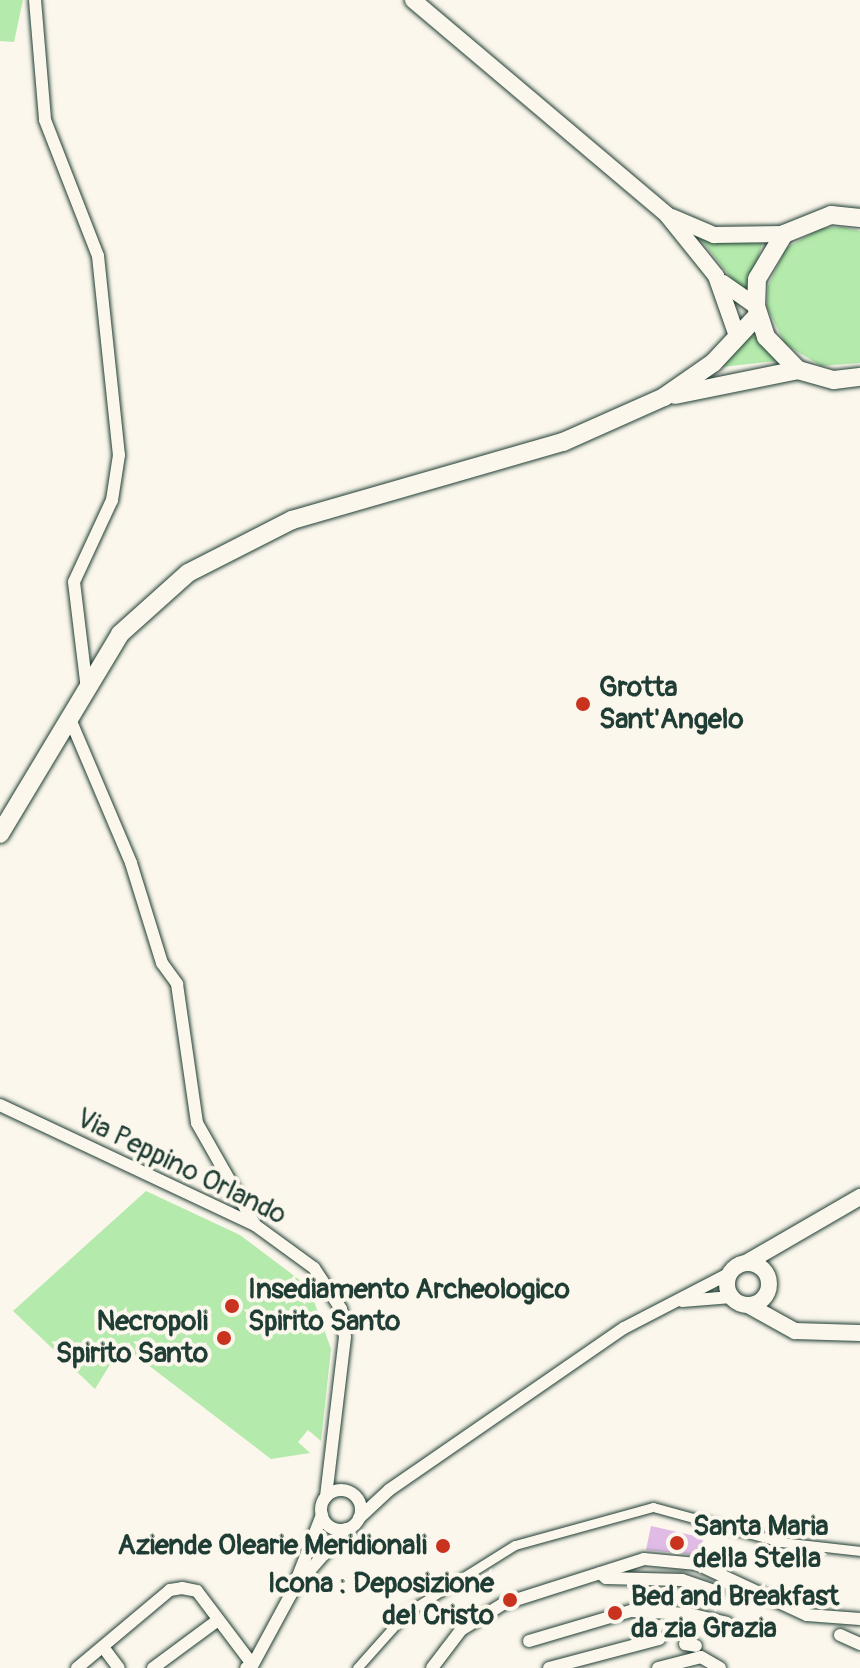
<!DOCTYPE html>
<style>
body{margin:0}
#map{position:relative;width:860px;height:1668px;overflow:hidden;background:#fbf7ec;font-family:Pangolin,sans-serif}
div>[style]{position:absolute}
.green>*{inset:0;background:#b4eaac}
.building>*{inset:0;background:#dfbbe5}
.roads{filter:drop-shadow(0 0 2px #1f3d34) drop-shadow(0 0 2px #1f3d34)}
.pedestrian>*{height:9px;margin:-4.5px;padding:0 4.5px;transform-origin:4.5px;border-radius:4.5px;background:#fbf7ec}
.minor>*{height:12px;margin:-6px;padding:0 6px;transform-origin:6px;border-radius:6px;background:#fbf7ec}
.minor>.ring{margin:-6px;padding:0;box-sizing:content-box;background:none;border:12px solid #fbf7ec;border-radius:50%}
.tertiary>*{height:16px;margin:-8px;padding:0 8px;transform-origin:8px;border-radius:8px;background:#fbf7ec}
.tertiary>.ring{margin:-8px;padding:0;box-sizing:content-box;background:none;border:16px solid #fbf7ec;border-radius:50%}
.secondary>*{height:18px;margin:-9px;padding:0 9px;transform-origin:9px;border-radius:9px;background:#fbf7ec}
.dots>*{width:22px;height:22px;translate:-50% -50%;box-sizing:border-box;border:4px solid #fbf7ec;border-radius:50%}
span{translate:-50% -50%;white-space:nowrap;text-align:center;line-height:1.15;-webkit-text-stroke:8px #fbf7ec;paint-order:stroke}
.poi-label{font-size:28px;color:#1f3d34;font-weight:700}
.left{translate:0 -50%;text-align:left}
.right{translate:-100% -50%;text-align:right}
.street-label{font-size:28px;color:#1f3d34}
</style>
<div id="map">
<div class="green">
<div style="clip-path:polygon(0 0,23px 0,14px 42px,0 41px)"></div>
<div style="clip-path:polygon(843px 227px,860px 231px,860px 363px,821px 366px,785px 344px,767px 307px,768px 286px,786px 248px,822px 228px)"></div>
<div style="clip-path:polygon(700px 238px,762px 243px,749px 293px,744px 295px)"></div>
<div style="clip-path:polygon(750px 336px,762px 338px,776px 361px,722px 367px)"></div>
<div style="clip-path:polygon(146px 1191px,240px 1235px,309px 1287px,331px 1349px,321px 1441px,308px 1430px,298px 1442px,310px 1453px,271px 1459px,122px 1345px,95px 1389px,13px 1311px)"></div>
</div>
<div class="building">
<div style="clip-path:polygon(651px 1526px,704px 1538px,697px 1555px,646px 1550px)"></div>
</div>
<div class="roads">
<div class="pedestrian">
<div style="left:357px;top:1668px;width:74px;rotate:-48.3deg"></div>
<div style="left:406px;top:1613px;width:128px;rotate:-32deg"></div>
<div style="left:515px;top:1545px;width:143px;rotate:-15.4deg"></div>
<div style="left:653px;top:1507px;width:133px;rotate:15.3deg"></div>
<div style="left:781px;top:1542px;width:80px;rotate:6.5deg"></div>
</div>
<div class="minor">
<div style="left:35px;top:0;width:120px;rotate:85.2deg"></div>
<div style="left:45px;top:120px;width:146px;rotate:68.7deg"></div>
<div style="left:98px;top:256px;width:200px;rotate:84deg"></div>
<div style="left:119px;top:455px;width:46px;rotate:98.8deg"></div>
<div style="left:112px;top:500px;width:90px;rotate:114.9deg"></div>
<div style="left:74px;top:582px;width:108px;rotate:83.1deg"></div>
<div style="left:70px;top:719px;width:156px;rotate:67deg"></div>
<div style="left:131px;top:863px;width:105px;rotate:72.8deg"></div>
<div style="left:162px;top:963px;width:26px;rotate:54deg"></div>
<div style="left:177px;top:984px;width:140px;rotate:81.8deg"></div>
<div style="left:197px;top:1123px;width:117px;rotate:60.4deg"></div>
<div style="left:0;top:1105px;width:282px;rotate:25.2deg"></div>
<div style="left:255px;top:1225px;width:73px;rotate:36.1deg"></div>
<div style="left:314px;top:1268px;width:49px;rotate:56.6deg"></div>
<div style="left:341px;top:1309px;width:28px;rotate:82deg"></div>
<div style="left:345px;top:1337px;width:161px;rotate:96.8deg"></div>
<div style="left:682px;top:1301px;width:50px;rotate:-4.6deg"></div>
<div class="ring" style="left:321px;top:1490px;width:28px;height:28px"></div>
<div style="left:359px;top:1518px;width:41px;rotate:-43deg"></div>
<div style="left:389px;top:1490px;width:285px;rotate:-34.6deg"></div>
<div style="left:624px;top:1328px;width:119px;rotate:-27.4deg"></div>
<div style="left:600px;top:1573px;width:8px;rotate:40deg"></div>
<div style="left:606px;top:1578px;width:76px;rotate:1.5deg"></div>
<div style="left:682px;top:1580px;width:37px;rotate:19deg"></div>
<div style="left:303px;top:1578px;width:65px;rotate:-48.7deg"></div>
<div style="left:840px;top:1635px;width:22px;rotate:24deg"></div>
<div style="left:529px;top:1641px;width:106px;rotate:-16.4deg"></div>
<div style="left:631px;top:1611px;width:58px;rotate:3deg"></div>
<div style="left:689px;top:1614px;width:39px;rotate:13deg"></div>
<div style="left:685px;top:1644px;width:11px;rotate:10deg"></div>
<div style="left:103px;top:1647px;width:26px;rotate:53deg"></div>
<div style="left:77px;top:1668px;width:121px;rotate:-40deg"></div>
<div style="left:170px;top:1590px;width:12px;rotate:-9deg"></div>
<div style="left:182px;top:1588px;width:15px;rotate:11deg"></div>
<div style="left:197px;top:1591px;width:91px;rotate:53deg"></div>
<div style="left:252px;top:1664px;width:7px;rotate:146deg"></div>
<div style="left:153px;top:1668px;width:81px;rotate:-36.4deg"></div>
<div style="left:251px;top:1668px;width:84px;rotate:-61.6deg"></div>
<div style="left:291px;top:1594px;width:85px;rotate:-68.6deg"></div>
<div style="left:432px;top:1668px;width:48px;rotate:-52.7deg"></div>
<div style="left:461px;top:1630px;width:49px;rotate:-31.8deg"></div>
<div style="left:503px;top:1604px;width:148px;rotate:-17.7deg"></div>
<div style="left:644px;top:1559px;width:53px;rotate:5.4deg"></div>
<div style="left:697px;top:1564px;width:121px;rotate:24.9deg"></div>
<div style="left:807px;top:1615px;width:53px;rotate:4.3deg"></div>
<div style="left:549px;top:1668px;width:114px;rotate:-14.8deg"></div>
<div style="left:658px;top:1668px;width:44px;rotate:-14.3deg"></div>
<div style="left:701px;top:1657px;width:22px;rotate:30deg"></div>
</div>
<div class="tertiary">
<div style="left:413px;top:0;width:333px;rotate:40.2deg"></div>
<div style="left:667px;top:215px;width:78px;rotate:51.2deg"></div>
<div style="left:716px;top:276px;width:64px;rotate:70.7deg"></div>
<div style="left:672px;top:217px;width:46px;rotate:23.2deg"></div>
<div style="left:714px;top:235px;width:70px;rotate:-0.8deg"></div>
<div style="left:723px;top:283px;width:40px;rotate:34.9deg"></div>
<div style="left:746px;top:1263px;width:132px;rotate:-30.1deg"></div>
<div class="ring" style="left:727px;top:1263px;width:26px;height:26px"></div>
<div style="left:748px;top:1305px;width:54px;rotate:29deg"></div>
<div style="left:795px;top:1331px;width:65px;rotate:1.8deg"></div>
</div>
<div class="secondary">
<div style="left:860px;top:218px;width:29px;rotate:-174deg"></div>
<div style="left:831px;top:215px;width:51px;rotate:158deg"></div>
<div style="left:784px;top:234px;width:52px;rotate:121deg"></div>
<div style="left:757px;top:279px;width:27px;rotate:92deg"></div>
<div style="left:756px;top:306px;width:33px;rotate:72deg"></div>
<div style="left:766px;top:337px;width:46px;rotate:45.9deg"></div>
<div style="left:798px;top:370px;width:37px;rotate:16deg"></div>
<div style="left:834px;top:380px;width:26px;rotate:-7deg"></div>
<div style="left:675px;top:395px;width:126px;rotate:-11.5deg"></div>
<div style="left:0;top:834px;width:233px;rotate:-59deg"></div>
<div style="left:120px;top:634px;width:91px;rotate:-41.9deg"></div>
<div style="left:188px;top:573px;width:117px;rotate:-27deg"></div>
<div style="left:292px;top:520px;width:282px;rotate:-16.1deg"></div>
<div style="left:563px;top:442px;width:111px;rotate:-24deg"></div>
<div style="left:664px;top:397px;width:60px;rotate:-34.8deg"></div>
<div style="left:713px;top:363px;width:64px;rotate:-46.9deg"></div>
</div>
</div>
<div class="dots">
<div style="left:583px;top:704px;background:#c8321e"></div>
<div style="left:232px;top:1306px;background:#c8321e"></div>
<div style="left:224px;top:1338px;background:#c8321e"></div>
<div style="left:677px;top:1543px;background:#c8321e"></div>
<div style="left:443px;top:1546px;background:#c8321e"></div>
<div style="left:510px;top:1600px;background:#c8321e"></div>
<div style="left:615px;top:1613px;background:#c8321e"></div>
</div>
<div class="poi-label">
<span class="left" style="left:599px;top:704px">Grotta<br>Sant'Angelo</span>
<span class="left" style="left:248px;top:1306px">Insediamento Archeologico<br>Spirito Santo</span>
<span class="right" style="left:208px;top:1338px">Necropoli<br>Spirito Santo</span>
<span class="left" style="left:693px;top:1543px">Santa Maria<br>della Stella</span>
<span class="right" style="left:427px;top:1546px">Aziende Olearie Meridionali</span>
<span class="right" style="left:494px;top:1600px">Icona : Deposizione<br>del Cristo</span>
<span class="left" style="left:631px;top:1613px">Bed and Breakfast<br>da zia Grazia</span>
</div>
<div class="street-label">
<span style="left:181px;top:1167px;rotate:26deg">Via Peppino Orlando</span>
</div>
</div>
